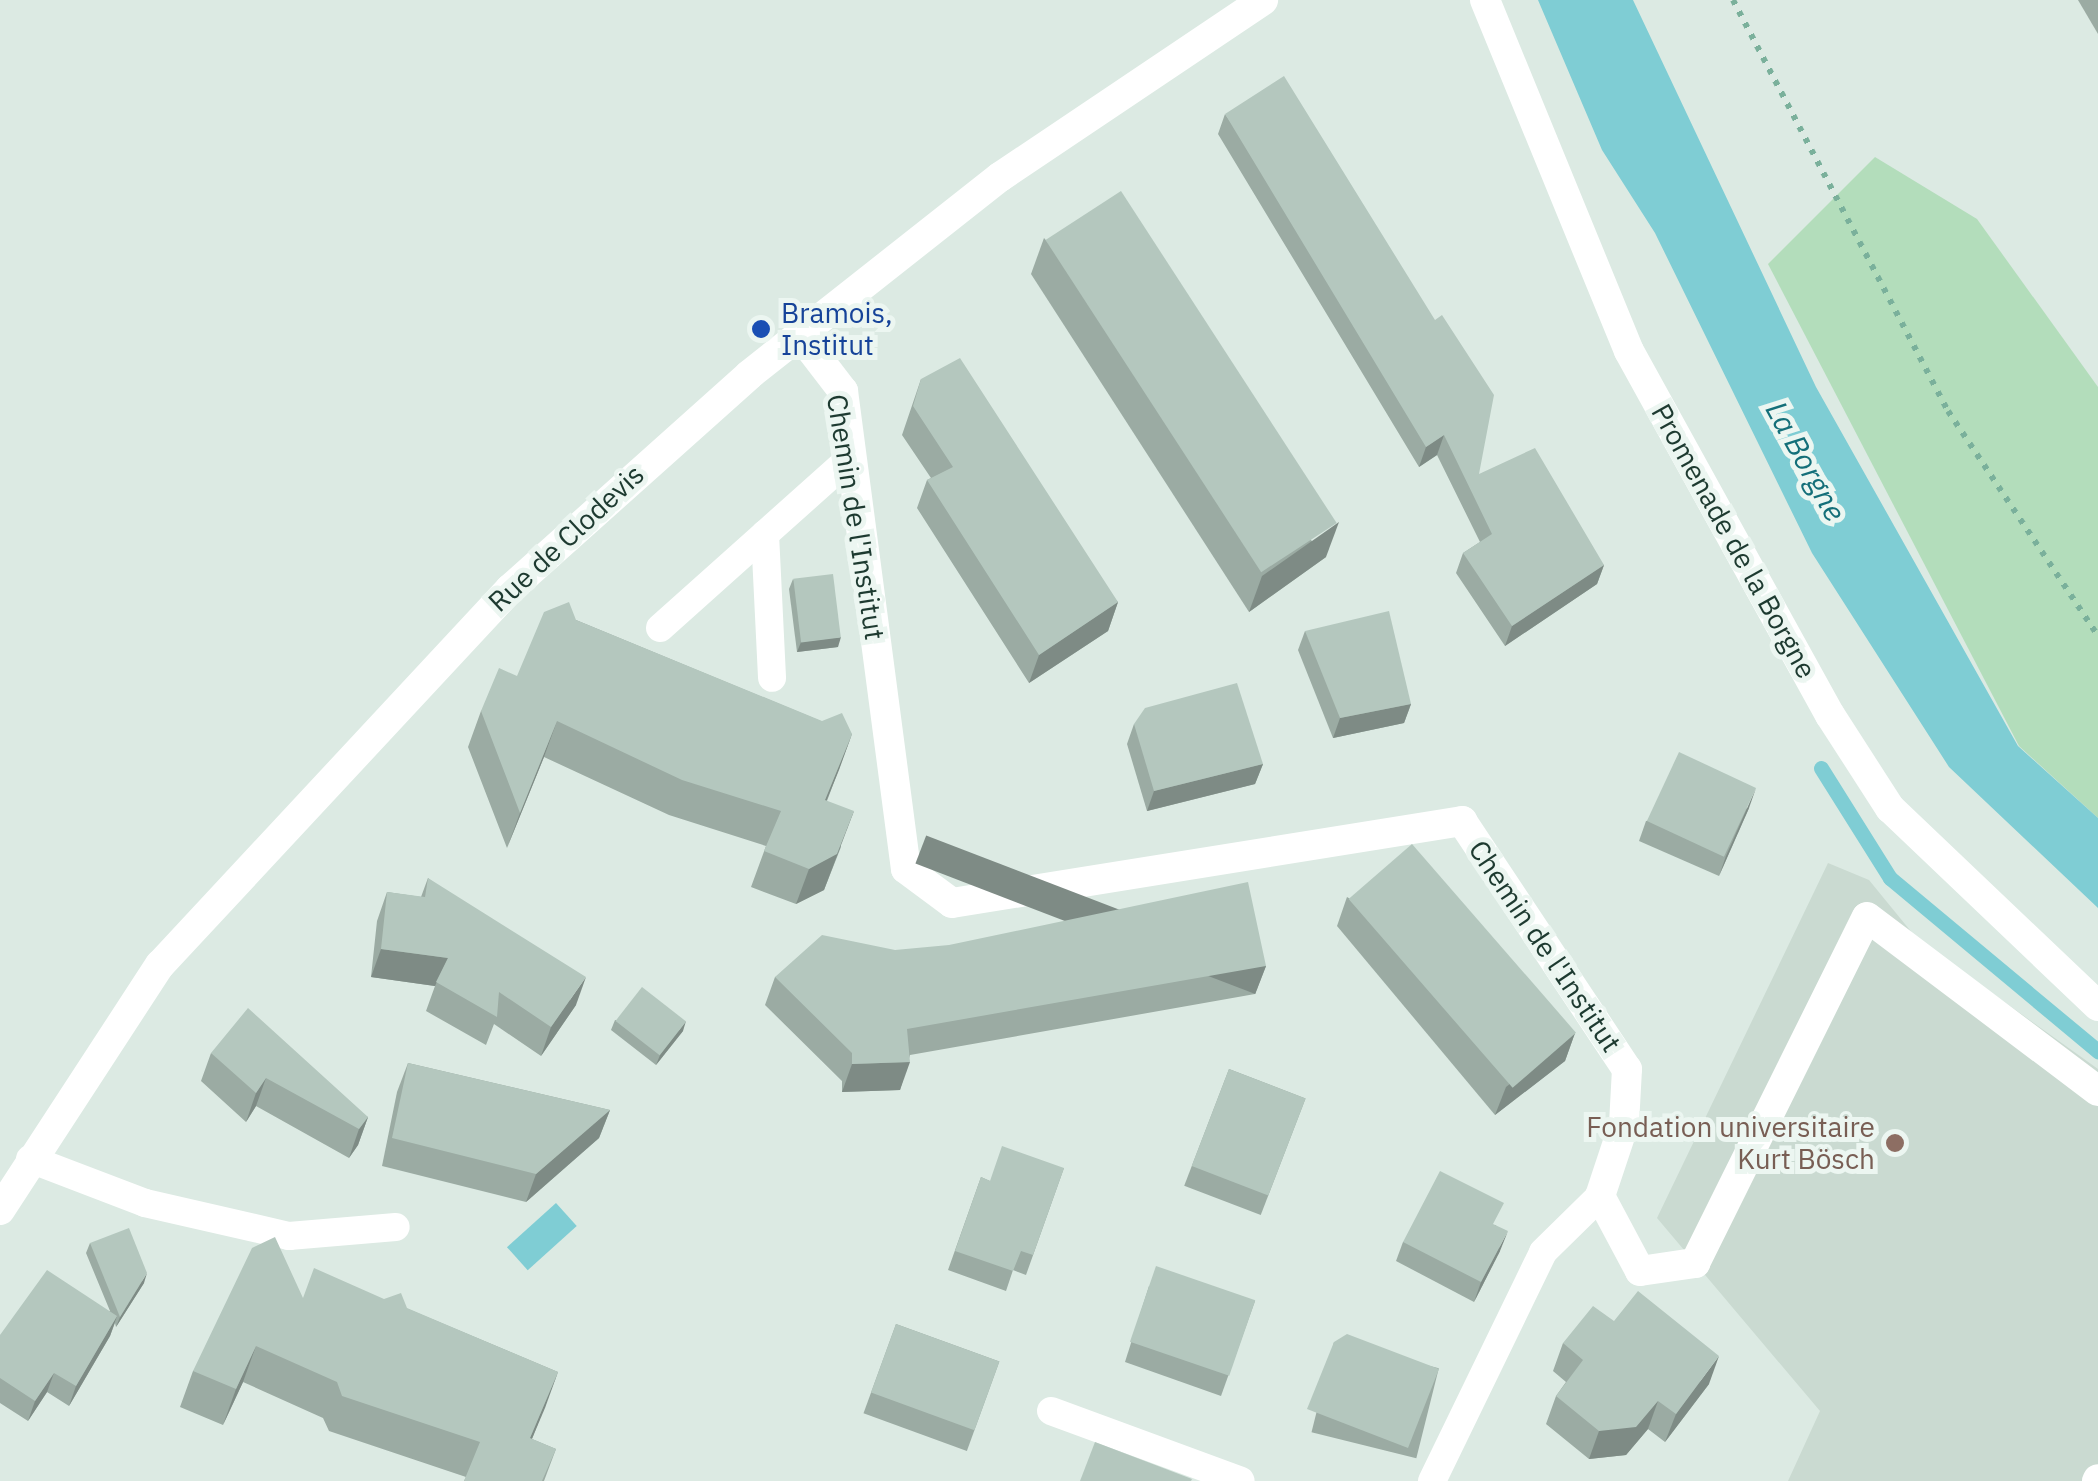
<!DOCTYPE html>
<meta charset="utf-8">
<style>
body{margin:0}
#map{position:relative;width:2098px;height:1481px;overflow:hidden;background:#dceae3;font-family:"IBM Plex Sans",sans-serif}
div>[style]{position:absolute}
.built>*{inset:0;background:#cadad1}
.green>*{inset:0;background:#b3ddbb}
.water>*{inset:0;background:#7fcdd4;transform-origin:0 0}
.stream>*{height:15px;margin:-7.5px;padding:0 7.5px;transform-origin:7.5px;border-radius:7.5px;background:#7fcdd4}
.path>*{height:6px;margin-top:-3px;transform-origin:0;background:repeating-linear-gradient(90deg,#7ab09b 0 5px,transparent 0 13px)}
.lane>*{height:28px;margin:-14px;padding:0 14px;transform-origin:14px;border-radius:14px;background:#fff}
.street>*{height:30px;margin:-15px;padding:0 15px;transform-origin:15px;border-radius:15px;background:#fff}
.wall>*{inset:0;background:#9baba3;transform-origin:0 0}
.shaded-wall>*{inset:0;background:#7e8b85;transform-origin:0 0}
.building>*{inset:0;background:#b4c7be;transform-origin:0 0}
.dots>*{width:28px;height:28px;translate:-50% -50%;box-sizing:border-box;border:5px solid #ecf6f1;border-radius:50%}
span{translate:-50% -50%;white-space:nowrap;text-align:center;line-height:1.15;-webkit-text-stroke:10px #ecf6f1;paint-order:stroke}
.transit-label{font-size:28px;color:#164399}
.left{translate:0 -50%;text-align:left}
.street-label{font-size:28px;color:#1d3a30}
.education-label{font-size:28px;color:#785e54}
.right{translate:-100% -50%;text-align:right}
.water-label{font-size:30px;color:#146f79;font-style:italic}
</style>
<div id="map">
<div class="built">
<div style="clip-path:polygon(1828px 863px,1869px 880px,1918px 940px,2098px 1069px,2098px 1481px,1788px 1481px,1820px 1411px,1657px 1218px)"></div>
</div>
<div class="green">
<div style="clip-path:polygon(1875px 157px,1977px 219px,2098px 387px,2098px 818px,2019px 746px,1768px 264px)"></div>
</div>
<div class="water">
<div style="clip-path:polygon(1538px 0,1633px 0,1816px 387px,2018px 746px,2098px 818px,2098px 908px,1949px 767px,1812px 553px,1655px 233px,1602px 150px)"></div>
<div style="left:556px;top:1203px;width:31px;height:66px;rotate:48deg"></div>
</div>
<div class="stream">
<div style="left:1821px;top:768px;width:130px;rotate:57.9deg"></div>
<div style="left:1890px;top:878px;width:271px;rotate:39.8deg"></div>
</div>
<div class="path">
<div style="left:1733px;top:0;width:464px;rotate:62.4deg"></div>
<div style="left:1948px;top:411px;width:270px;rotate:56.3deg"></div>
</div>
<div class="lane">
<div style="left:765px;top:534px;width:144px;rotate:87.2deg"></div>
<div style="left:660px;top:628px;width:256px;rotate:-41.8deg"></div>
<div style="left:30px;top:1159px;width:123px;rotate:20.9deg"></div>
<div style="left:145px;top:1203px;width:148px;rotate:12.9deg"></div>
<div style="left:289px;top:1236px;width:107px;rotate:-4.8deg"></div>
<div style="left:1051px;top:1411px;width:202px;rotate:20.2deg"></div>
<div style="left:1432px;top:1481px;width:254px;rotate:-64.1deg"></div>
<div style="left:1543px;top:1252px;width:80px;rotate:-44.5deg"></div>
</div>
<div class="street">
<div style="left:1485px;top:0;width:379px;rotate:67.7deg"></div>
<div style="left:1629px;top:351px;width:416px;rotate:61.1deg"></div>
<div style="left:1830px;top:715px;width:111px;rotate:57.2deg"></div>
<div style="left:1890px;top:808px;width:287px;rotate:43.6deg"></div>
<div style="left:800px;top:335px;width:71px;rotate:52.5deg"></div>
<div style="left:843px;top:391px;width:482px;rotate:82.5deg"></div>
<div style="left:906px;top:869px;width:57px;rotate:36.5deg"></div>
<div style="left:952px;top:903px;width:517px;rotate:-9.13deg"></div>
<div style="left:1462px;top:821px;width:298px;rotate:56.4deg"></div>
<div style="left:1627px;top:1069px;width:55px;rotate:93.1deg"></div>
<div style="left:1624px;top:1124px;width:76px;rotate:108.4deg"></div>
<div style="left:1600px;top:1196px;width:85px;rotate:61.9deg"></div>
<div style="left:1640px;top:1271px;width:56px;rotate:-8.3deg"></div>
<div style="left:1695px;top:1263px;width:386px;rotate:-63.6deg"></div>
<div style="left:1867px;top:917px;width:289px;rotate:37deg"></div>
<div style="left:0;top:1210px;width:293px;rotate:-56.9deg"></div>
<div style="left:160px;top:965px;width:514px;rotate:-47.05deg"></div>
<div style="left:510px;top:589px;width:321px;rotate:-41.8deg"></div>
<div style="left:749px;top:375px;width:320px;rotate:-38.3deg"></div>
<div style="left:1000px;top:177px;width:317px;rotate:-33.9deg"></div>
<div style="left:2097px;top:1481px;width:2px;rotate:-63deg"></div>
</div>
<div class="wall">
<div style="clip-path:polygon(2078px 0,2098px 0,2098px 34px)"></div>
<div style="clip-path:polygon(1225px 114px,1479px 474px,1604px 565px,1597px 584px,1505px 646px,1456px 573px,1463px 553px,1480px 542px,1437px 455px,1419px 467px,1218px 134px)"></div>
<div style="clip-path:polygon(1044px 238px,1326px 557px,1249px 612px,1031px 274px)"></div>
<div style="clip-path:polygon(921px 379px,1118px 602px,1108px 631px,1029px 683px,917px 508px,927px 480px,931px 478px,902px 435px)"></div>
<div style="clip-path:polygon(793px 579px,838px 647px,797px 652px,789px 589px)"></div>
<div style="clip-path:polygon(576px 620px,852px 734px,827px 801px,841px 847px,824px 890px,796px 904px,751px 887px,766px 846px,669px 815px,544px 757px,507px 848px,468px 747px,481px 711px)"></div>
<div style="clip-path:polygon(1305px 631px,1411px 704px,1404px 723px,1333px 738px,1298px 650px)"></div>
<div style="clip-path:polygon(1134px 724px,1263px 764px,1255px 784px,1147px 811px,1127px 744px)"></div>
<div style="clip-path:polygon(1749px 808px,1719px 876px,1639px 841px,1646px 821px)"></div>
<div style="clip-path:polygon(428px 878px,576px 1005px,541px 1056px,494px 1024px,486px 1045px,426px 1011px,435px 986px,371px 977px,377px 921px,387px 892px,421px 897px)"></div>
<div style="clip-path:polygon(1347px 897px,1575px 1033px,1565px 1061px,1495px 1115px,1337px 926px)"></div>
<div style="clip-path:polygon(895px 950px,1266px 966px,1255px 994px,910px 1055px,900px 1090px,842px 1092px,842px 1081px,765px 1005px,775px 977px)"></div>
<div style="clip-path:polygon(615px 1020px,683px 1031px,656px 1065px,611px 1030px)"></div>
<div style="clip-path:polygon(211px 1053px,368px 1117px,358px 1145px,349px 1158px,256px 1106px,246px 1122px,201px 1081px)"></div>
<div style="clip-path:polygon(408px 1063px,610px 1110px,599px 1138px,526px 1202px,382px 1166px,397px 1092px)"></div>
<div style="left:1229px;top:1069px;width:82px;height:125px;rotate:21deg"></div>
<div style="clip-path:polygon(1064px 1168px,1026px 1275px,1013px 1270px,1006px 1291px,948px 1270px,981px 1177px,990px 1181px)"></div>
<div style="clip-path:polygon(1496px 1225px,1500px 1251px,1474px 1302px,1396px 1261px,1403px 1242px)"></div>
<div style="clip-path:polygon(90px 1243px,144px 1283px,116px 1327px,115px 1323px,110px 1336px,69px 1406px,47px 1392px,28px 1421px,0 1403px,0 1335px,110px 1311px,86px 1253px)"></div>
<div style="clip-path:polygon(1149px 1286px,1255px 1301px,1221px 1396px,1125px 1362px)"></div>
<div style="clip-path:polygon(303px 1298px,384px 1299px,558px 1372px,532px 1439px,556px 1449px,544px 1481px,464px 1481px,466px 1477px,329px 1431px,323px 1418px,243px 1382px,223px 1425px,180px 1407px,193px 1371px)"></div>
<div style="left:896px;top:1324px;width:110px;height:95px;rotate:20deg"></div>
<div style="left:1334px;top:1342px;width:108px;height:93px;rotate:14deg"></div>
<div style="clip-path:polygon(1563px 1343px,1709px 1384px,1665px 1442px,1648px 1429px,1626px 1455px,1589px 1459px,1546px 1424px,1556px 1396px,1566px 1382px,1553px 1371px)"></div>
</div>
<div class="shaded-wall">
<div style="clip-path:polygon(1444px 435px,1437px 455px,1419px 467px,1426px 447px)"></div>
<div style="clip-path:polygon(1339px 522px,1326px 557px,1249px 612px,1262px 576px)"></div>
<div style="clip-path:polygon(1604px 565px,1597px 584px,1505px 646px,1512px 626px)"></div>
<div style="clip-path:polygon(1118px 602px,1108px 631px,1029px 683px,1039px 655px)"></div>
<div style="clip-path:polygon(841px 637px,838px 647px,797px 652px,801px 642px)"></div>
<div style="clip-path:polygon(1411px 704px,1404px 723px,1333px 738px,1340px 718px)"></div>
<div style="clip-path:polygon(557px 721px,544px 757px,507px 848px,520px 813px)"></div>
<div style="clip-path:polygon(852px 734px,839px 770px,812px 836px,825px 800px)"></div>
<div style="clip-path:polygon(1263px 764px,1255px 784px,1147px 811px,1154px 791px)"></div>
<div style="clip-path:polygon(1756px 788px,1749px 808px,1719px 876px,1726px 856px)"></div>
<div style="clip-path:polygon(854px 811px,824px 890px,796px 904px,809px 869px)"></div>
<div style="clip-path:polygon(381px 949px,448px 958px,435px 986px,371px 977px)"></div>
<div style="left:1266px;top:966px;width:30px;height:364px;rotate:111deg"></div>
<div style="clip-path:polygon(586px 977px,576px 1005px,541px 1056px,551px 1027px)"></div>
<div style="clip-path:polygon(686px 1021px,683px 1031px,656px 1065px,660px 1055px)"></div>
<div style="clip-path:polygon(1575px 1033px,1565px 1061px,1495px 1115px,1506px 1087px)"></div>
<div style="clip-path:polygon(910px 1062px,900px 1090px,842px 1092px,852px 1064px)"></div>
<div style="clip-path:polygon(266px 1078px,256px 1106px,246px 1122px,256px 1093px)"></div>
<div style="clip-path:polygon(610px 1110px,599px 1138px,526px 1202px,536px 1174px)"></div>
<div style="clip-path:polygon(368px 1117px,358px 1145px,349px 1158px,359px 1129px)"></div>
<div style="clip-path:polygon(1508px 1231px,1500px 1251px,1474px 1302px,1481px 1282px)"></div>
<div style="clip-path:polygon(147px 1273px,144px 1283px,116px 1327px,120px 1317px)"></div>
<div style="clip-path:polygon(117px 1316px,110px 1336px,69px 1406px,76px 1386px)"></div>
<div style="clip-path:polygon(256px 1346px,243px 1382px,223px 1425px,236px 1389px)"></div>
<div style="clip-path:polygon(1719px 1356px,1709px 1384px,1665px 1442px,1676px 1414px)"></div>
<div style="clip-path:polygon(558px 1372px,545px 1408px,517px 1474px,530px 1438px)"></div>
<div style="clip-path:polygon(54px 1373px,47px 1392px,28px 1421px,35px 1401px)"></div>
<div style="clip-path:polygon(1658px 1401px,1648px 1429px,1626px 1455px,1589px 1459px,1599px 1431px)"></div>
</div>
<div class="building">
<div style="clip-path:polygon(1284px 76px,1435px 320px,1442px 315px,1494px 395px,1479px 474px,1535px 448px,1604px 565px,1512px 626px,1463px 553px,1492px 534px,1444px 435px,1426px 447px,1225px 114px)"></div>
<div style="left:1121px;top:191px;width:396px;height:90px;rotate:57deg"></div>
<div style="clip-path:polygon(960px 358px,1118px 602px,1039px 655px,927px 480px,953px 467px,913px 406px,921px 379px)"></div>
<div style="left:833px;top:574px;width:64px;height:40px;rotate:83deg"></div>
<div style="clip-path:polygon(569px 602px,576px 620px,822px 721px,842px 713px,852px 734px,825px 800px,854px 811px,837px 854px,809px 869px,764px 851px,781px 811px,682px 780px,557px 721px,520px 813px,481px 711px,499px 668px,517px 676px,544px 612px)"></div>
<div style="clip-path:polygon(1389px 611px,1411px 704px,1340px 718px,1305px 631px)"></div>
<div style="clip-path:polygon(1237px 683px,1263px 764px,1154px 791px,1134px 724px,1145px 708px)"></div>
<div style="left:1679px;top:752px;width:85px;height:76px;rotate:25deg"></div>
<div style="left:1412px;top:844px;width:250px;height:84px;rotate:49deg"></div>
<div style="clip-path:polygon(428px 878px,586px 977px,551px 1027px,499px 992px,497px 1017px,436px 982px,448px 958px,381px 949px,387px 892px,425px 897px)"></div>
<div style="clip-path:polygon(1248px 882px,1266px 966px,907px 1029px,910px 1062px,852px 1064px,852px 1053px,775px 977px,822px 935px,895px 950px,949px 945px)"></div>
<div style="left:642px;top:987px;width:56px;height:43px;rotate:38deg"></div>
<div style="clip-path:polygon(248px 1008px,368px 1117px,359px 1129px,266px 1078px,256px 1093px,211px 1053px)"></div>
<div style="clip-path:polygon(408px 1063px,610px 1110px,536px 1174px,392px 1138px)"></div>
<div style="left:1229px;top:1069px;width:82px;height:104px;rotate:21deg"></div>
<div style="clip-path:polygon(1002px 1146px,1064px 1168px,1033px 1255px,1021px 1251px,1013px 1271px,955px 1251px,981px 1177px,990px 1181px)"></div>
<div style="clip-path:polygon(1440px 1171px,1504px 1203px,1493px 1224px,1508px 1231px,1481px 1282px,1403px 1242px)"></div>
<div style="clip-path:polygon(129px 1228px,147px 1273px,120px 1317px,90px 1243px)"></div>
<div style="clip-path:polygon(275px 1237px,303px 1298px,314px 1268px,384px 1299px,401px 1293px,407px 1308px,558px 1372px,530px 1438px,556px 1449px,542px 1481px,464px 1481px,480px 1442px,342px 1396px,337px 1382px,256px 1346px,236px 1389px,193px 1371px,252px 1248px)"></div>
<div style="left:1156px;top:1266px;width:105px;height:80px;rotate:19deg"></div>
<div style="clip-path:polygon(47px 1270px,117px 1316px,76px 1386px,54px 1373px,35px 1401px,0 1378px,0 1335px)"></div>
<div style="clip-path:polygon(1638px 1291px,1719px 1356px,1676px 1414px,1658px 1401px,1636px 1427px,1599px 1431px,1556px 1396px,1583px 1360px,1563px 1343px,1593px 1306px,1614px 1321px)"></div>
<div style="left:896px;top:1324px;width:110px;height:73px;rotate:20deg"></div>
<div style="clip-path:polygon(1347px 1334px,1439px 1369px,1408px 1448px,1307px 1409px,1334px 1342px)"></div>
<div style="clip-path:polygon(1095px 1442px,1192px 1479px,1191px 1481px,1080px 1481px)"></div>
</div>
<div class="dots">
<div style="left:761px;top:329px;background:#1a4fb4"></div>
<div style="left:1895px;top:1143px;background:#8d6e63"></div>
</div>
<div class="transit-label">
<span class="left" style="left:781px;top:329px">Bramois,<br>Institut</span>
</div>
<div class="street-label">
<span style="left:856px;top:517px;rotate:81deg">Chemin de l'Institut</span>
<span style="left:566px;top:538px;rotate:-43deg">Rue de Clodevis</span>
<span style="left:1734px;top:541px;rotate:61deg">Promenade de la Borgne</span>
<span style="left:1545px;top:946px;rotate:56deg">Chemin de l'Institut</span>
</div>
<div class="education-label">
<span class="right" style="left:1875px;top:1143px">Fondation universitaire<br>Kurt Bösch</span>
</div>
<div class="water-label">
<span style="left:1806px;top:461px;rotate:61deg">La Borgne</span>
</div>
</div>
